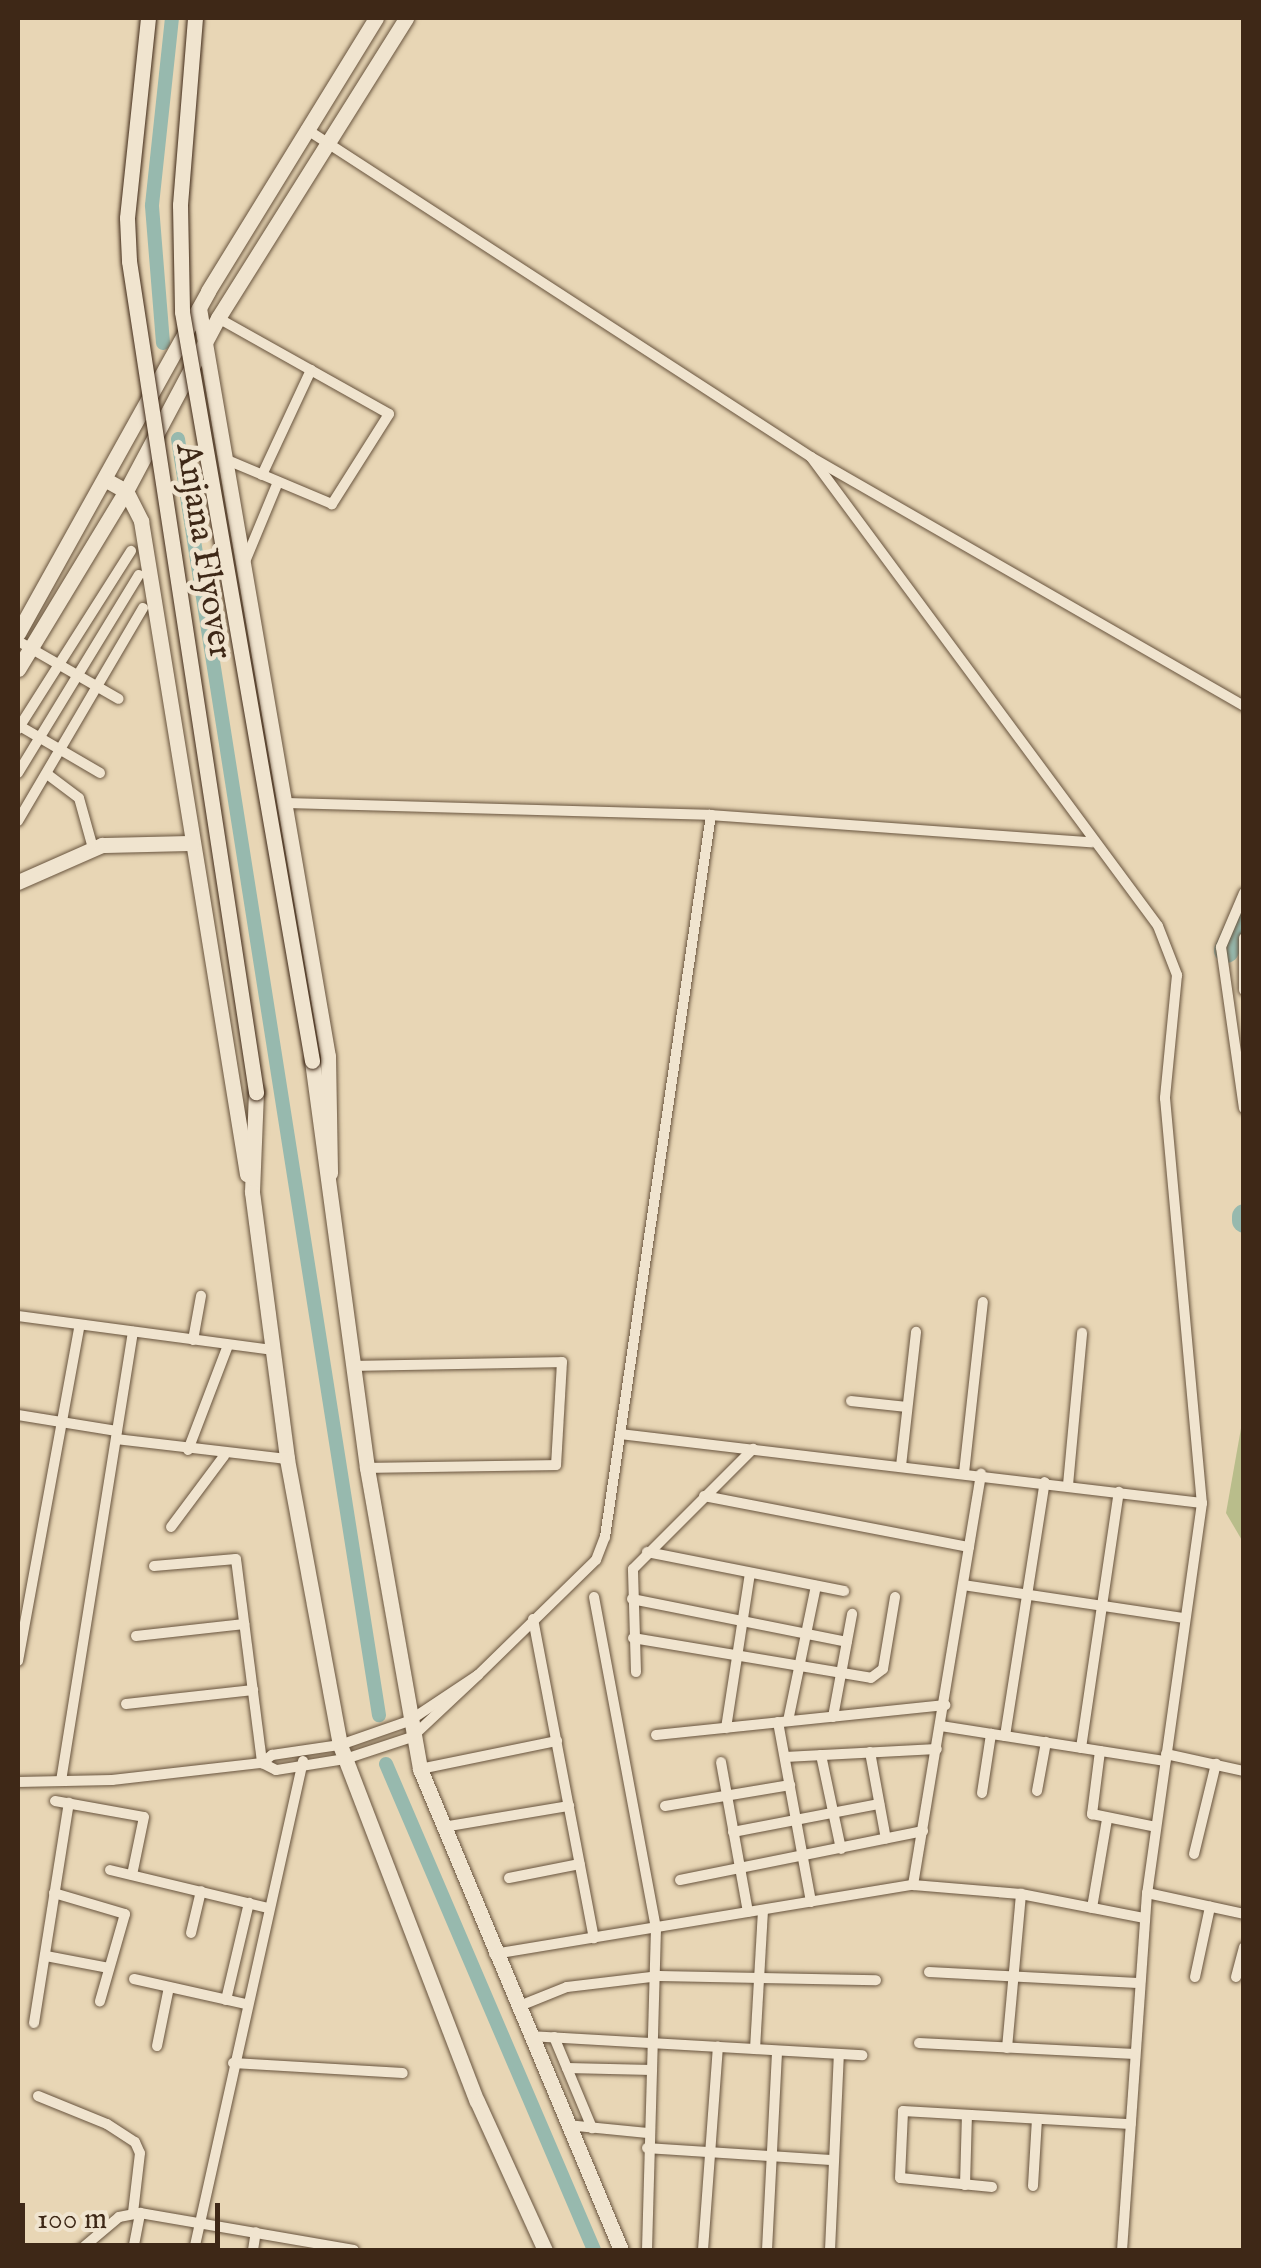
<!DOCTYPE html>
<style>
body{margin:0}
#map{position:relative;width:1261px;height:2268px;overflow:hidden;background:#e8d6b5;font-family:"IM FELL English",serif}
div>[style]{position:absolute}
.green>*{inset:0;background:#b9bd8b}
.canal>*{height:14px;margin:-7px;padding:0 7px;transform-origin:7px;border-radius:7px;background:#97b9ae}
.river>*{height:25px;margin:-12.5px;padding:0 12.5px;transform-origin:12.5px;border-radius:12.5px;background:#97b9ae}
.roads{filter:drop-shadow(0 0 2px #68543e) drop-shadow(0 0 2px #68543e)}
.street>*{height:10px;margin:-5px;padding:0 5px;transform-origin:5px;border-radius:5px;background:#f0e4cf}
.secondary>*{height:15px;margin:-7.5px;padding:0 7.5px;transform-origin:7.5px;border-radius:7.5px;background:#f0e4cf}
.bridges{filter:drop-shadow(0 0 2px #3e2817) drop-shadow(0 0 2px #3e2817)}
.secondary-bridge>*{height:15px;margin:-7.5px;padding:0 7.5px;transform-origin:7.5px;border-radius:7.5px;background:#f0e4cf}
span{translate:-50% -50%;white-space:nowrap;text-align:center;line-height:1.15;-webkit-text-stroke:9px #f0e4cf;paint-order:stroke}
.street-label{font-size:35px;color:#3e2817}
.frame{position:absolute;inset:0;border:20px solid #3e2817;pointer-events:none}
.scale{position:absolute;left:20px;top:2203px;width:200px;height:45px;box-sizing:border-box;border:5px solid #3e2817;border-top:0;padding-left:12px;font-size:30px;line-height:35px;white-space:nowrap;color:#3e2817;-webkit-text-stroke:8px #f0e4cf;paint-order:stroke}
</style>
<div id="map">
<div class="green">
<div style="clip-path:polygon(1243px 1417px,1243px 1542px,1226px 1513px)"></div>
</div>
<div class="canal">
<div style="left:163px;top:343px;width:138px;rotate:-94.6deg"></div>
<div style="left:152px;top:205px;width:188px;rotate:-83.9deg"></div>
<div style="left:178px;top:439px;width:1292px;rotate:81.05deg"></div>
<div style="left:386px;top:1764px;width:529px;rotate:66.83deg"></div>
</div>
<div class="river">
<div style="left:1226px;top:950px;width:42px;rotate:-64.7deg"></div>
<div style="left:1244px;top:1216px;width:4px;rotate:90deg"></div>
</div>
<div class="roads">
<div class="street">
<div style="left:306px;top:129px;width:602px;rotate:33deg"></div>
<div style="left:811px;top:457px;width:499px;rotate:29.9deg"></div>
<div style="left:218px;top:318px;width:196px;rotate:29.3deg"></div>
<div style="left:389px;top:414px;width:107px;rotate:122.3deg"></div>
<div style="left:332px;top:504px;width:116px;rotate:-157.2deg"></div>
<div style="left:811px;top:457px;width:583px;rotate:53.5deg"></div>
<div style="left:1158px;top:926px;width:53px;rotate:68.8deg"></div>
<div style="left:1177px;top:975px;width:124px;rotate:95.6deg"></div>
<div style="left:1165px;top:1098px;width:407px;rotate:84.8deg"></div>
<div style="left:1202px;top:1503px;width:394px;rotate:98deg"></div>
<div style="left:1147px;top:1893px;width:358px;rotate:94deg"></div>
<div style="left:262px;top:475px;width:116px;rotate:-65deg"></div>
<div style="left:244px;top:564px;width:89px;rotate:-67.5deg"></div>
<div style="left:18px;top:641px;width:116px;rotate:29.9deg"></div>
<div style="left:18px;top:725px;width:95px;rotate:30.3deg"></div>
<div style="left:18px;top:729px;width:211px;rotate:-57.6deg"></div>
<div style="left:18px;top:773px;width:232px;rotate:-58.6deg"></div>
<div style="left:47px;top:774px;width:40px;rotate:37deg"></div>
<div style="left:79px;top:798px;width:52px;rotate:74.4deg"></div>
<div style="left:283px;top:803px;width:428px;rotate:1.6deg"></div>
<div style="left:711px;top:815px;width:382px;rotate:4.1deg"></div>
<div style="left:18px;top:821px;width:247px;rotate:-59.6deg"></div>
<div style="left:1244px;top:893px;width:59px;rotate:113.1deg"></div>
<div style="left:1221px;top:947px;width:163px;rotate:81.9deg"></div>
<div style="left:1244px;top:938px;width:52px;rotate:90deg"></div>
<div style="left:18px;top:1316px;width:258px;rotate:7.6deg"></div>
<div style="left:193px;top:1340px;width:45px;rotate:-79.7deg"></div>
<div style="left:355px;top:1366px;width:207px;rotate:-1.1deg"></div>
<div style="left:562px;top:1362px;width:103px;rotate:93.3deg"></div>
<div style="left:556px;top:1465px;width:189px;rotate:179.1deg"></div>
<div style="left:851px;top:1401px;width:56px;rotate:6.1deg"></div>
<div style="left:18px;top:1415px;width:100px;rotate:9.2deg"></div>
<div style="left:620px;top:1434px;width:586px;rotate:6.76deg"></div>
<div style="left:116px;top:1439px;width:172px;rotate:6.7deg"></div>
<div style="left:188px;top:1450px;width:112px;rotate:-69.1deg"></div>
<div style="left:901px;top:1466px;width:135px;rotate:-83.6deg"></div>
<div style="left:964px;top:1473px;width:172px;rotate:-83.7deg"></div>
<div style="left:1068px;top:1485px;width:153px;rotate:-84.7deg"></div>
<div style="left:704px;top:1496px;width:270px;rotate:10.9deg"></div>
<div style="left:171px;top:1527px;width:89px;rotate:-53.3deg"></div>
<div style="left:647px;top:1552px;width:201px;rotate:11.2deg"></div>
<div style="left:154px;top:1566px;width:82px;rotate:-4.9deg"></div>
<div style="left:236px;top:1559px;width:206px;rotate:82.7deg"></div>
<div style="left:963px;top:1585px;width:224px;rotate:8.5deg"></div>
<div style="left:594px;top:1597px;width:337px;rotate:79.4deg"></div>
<div style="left:656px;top:1928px;width:322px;rotate:91.6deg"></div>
<div style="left:632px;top:1599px;width:219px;rotate:11.3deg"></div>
<div style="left:533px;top:1619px;width:325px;rotate:79.2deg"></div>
<div style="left:136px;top:1636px;width:109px;rotate:-6.3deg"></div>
<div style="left:633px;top:1638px;width:241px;rotate:9.5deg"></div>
<div style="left:871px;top:1678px;width:15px;rotate:-37deg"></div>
<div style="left:883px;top:1669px;width:73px;rotate:-80.5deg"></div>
<div style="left:18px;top:1661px;width:340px;rotate:-79.6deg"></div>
<div style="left:636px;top:1672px;width:103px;rotate:-91.7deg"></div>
<div style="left:633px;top:1569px;width:170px;rotate:-45deg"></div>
<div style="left:478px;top:1675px;width:165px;rotate:-44.3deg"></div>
<div style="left:596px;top:1560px;width:25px;rotate:-69deg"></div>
<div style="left:605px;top:1537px;width:730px;rotate:-81.65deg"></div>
<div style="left:126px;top:1704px;width:128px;rotate:-6.3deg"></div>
<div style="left:833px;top:1717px;width:105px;rotate:-79.5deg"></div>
<div style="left:788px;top:1721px;width:138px;rotate:-78.3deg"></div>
<div style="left:778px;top:1722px;width:183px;rotate:79.6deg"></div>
<div style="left:941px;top:1726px;width:227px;rotate:8.9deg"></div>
<div style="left:726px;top:1728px;width:157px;rotate:-81.2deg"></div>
<div style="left:656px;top:1735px;width:291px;rotate:-5.9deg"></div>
<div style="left:1005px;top:1736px;width:257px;rotate:-81.1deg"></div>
<div style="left:1081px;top:1748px;width:259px;rotate:-81.6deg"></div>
<div style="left:1100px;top:1751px;width:64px;rotate:97.2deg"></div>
<div style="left:1092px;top:1814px;width:65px;rotate:11.5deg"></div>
<div style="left:870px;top:1752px;width:88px;rotate:79.6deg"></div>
<div style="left:1166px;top:1754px;width:80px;rotate:12.3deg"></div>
<div style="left:821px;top:1755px;width:96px;rotate:78deg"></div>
<div style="left:785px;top:1757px;width:152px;rotate:-3deg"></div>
<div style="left:721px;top:1762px;width:152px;rotate:79.8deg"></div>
<div style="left:420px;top:1769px;width:140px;rotate:-11.6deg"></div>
<div style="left:61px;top:1781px;width:455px;rotate:-80.9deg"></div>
<div style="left:18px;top:1782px;width:94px;rotate:-1.2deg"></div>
<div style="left:112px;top:1780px;width:151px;rotate:-6.5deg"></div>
<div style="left:262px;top:1763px;width:13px;rotate:-39deg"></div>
<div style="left:272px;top:1755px;width:69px;rotate:-8.4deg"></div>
<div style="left:340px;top:1745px;width:73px;rotate:-19.2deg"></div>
<div style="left:409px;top:1721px;width:83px;rotate:-33.7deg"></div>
<div style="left:478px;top:1675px;width:91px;rotate:136.8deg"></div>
<div style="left:412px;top:1737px;width:71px;rotate:161.8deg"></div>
<div style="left:345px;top:1759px;width:70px;rotate:170.9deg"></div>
<div style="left:276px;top:1770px;width:16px;rotate:-153deg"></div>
<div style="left:1037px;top:1791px;width:50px;rotate:-79.6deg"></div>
<div style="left:982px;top:1793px;width:60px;rotate:-81.3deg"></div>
<div style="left:55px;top:1801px;width:90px;rotate:10.2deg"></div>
<div style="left:144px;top:1817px;width:59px;rotate:101.7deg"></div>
<div style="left:665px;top:1806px;width:127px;rotate:-9.5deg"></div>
<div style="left:443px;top:1827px;width:128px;rotate:-9.5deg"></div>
<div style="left:733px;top:1832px;width:149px;rotate:-10.9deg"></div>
<div style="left:1194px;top:1854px;width:93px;rotate:-76.3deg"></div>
<div style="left:110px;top:1870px;width:163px;rotate:13.5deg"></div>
<div style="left:509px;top:1878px;width:72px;rotate:-11.2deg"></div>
<div style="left:680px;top:1880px;width:248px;rotate:-11.4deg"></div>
<div style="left:913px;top:1885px;width:417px;rotate:-80.6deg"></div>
<div style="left:54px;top:1893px;width:74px;rotate:16.5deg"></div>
<div style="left:125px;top:1914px;width:91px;rotate:106deg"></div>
<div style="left:1147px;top:1893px;width:99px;rotate:12.2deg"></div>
<div style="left:1092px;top:1908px;width:90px;rotate:-80.4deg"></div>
<div style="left:191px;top:1933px;width:43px;rotate:-76.6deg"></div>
<div style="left:494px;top:1954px;width:425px;rotate:-9.4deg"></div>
<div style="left:913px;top:1885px;width:108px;rotate:4.8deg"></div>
<div style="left:1021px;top:1894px;width:126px;rotate:11deg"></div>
<div style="left:46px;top:1956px;width:64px;rotate:10.8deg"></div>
<div style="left:929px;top:1972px;width:209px;rotate:3deg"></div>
<div style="left:1195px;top:1977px;width:72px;rotate:-77.9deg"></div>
<div style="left:1236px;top:1977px;width:31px;rotate:-75deg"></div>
<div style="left:134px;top:1979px;width:115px;rotate:12.6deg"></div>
<div style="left:226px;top:2000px;width:100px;rotate:-76.7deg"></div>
<div style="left:517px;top:2007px;width:54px;rotate:-21.8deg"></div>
<div style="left:567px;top:1987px;width:93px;rotate:-6.8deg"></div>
<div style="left:659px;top:1976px;width:217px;rotate:1.1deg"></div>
<div style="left:34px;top:2023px;width:223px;rotate:-81deg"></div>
<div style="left:529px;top:2036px;width:334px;rotate:3.3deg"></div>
<div style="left:554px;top:2037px;width:99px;rotate:67.3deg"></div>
<div style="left:919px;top:2043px;width:216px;rotate:2.9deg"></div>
<div style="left:157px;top:2046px;width:60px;rotate:-78.5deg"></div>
<div style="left:1007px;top:2048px;width:155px;rotate:-84.8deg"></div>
<div style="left:755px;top:2049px;width:139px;rotate:-86.7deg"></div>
<div style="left:233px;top:2063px;width:170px;rotate:3.4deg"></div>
<div style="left:567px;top:2068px;width:85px;rotate:1.3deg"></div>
<div style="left:38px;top:2096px;width:74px;rotate:22.1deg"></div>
<div style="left:107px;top:2124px;width:33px;rotate:33deg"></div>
<div style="left:135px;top:2142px;width:12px;rotate:66deg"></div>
<div style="left:140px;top:2153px;width:60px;rotate:96.7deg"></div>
<div style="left:567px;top:2125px;width:81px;rotate:5.6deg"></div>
<div style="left:647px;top:2148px;width:187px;rotate:3.7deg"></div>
<div style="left:965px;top:2185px;width:70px;rotate:-88.4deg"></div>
<div style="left:1033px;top:2186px;width:67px;rotate:-86.6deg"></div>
<div style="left:992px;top:2187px;width:92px;rotate:-174.4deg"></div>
<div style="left:900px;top:2178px;width:67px;rotate:-87.4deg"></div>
<div style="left:903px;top:2111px;width:228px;rotate:3.3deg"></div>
<div style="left:80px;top:2250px;width:51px;rotate:-40.2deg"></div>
<div style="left:119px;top:2217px;width:21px;rotate:-11deg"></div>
<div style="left:140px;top:2213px;width:217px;rotate:9.8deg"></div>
<div style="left:133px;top:2250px;width:38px;rotate:-79deg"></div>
<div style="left:194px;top:2250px;width:501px;rotate:-77.43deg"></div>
<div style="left:253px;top:2250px;width:18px;rotate:-81deg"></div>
<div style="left:703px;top:2250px;width:204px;rotate:-85.8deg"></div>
<div style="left:767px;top:2250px;width:199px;rotate:-87.1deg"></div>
<div style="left:830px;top:2250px;width:196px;rotate:-87.4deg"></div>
</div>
<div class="secondary">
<div style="left:199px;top:308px;width:759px;rotate:80.22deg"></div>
<div style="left:328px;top:1056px;width:117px;rotate:89deg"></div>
<div style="left:106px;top:480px;width:23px;rotate:29deg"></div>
<div style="left:126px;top:491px;width:34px;rotate:63deg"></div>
<div style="left:141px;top:521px;width:662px;rotate:80.78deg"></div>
<div style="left:18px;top:633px;width:391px;rotate:-60.9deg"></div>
<div style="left:208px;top:291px;width:321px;rotate:-58.4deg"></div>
<div style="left:18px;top:669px;width:208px;rotate:-58.8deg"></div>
<div style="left:126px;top:491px;width:196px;rotate:-62deg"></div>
<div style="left:218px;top:318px;width:354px;rotate:-57.9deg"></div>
<div style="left:18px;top:882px;width:92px;rotate:-23.8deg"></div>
<div style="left:102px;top:845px;width:90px;rotate:-1.3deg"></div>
<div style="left:312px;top:1061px;width:411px;rotate:82.3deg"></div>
<div style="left:367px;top:1468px;width:306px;rotate:80deg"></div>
<div style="left:420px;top:1769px;width:521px;rotate:67.32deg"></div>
<div style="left:256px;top:1092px;width:100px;rotate:92.3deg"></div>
<div style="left:252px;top:1192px;width:269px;rotate:82.5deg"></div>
<div style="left:287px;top:1459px;width:291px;rotate:79.5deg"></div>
<div style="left:340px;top:1745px;width:381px;rotate:69deg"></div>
<div style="left:477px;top:2101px;width:164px;rotate:65.5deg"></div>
</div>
</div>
<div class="bridges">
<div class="secondary-bridge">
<div style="left:148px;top:18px;width:201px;rotate:96deg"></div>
<div style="left:127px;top:218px;width:43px;rotate:87.3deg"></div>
<div style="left:129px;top:261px;width:841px;rotate:81.31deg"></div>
<div style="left:195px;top:18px;width:188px;rotate:94.6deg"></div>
<div style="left:180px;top:205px;width:107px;rotate:88.9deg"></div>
<div style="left:182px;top:312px;width:760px;rotate:80.15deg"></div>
</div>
</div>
<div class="street-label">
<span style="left:203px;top:551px;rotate:81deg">Anjana Flyover</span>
</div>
<div class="frame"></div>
<div class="scale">100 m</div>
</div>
